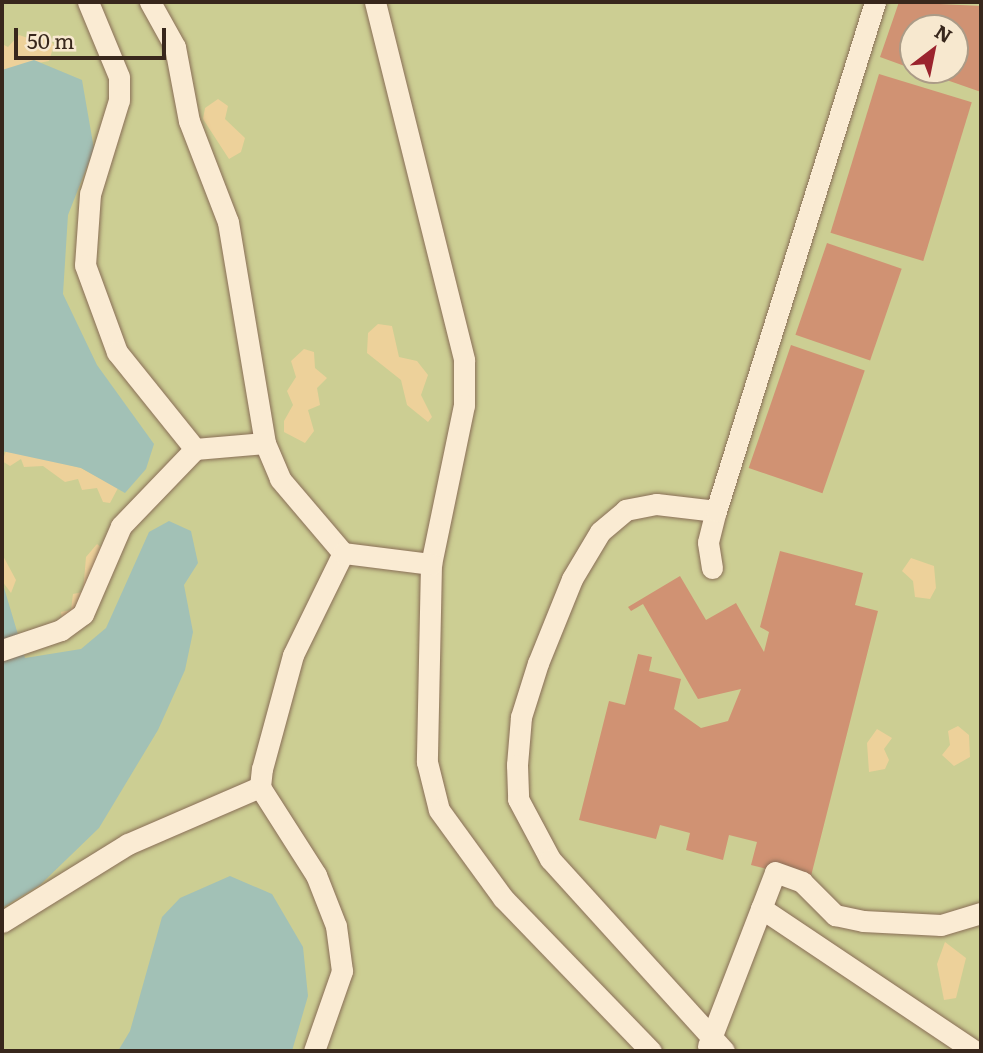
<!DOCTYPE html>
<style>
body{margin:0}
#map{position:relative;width:983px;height:1053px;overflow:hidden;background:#f0ddbf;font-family:Literata,serif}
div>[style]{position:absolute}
.green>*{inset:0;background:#ccce93}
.sand>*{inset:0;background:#edd19a}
.water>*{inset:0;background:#a2c1b6}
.building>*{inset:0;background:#d09273;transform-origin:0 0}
.roads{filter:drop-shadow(0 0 2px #896e57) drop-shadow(0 0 2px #896e57)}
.minor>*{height:21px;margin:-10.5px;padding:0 10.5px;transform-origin:10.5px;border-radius:10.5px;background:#faebd3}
span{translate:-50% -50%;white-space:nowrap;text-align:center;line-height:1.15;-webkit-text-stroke:5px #f7e8cf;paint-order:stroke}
.frame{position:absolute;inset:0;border:4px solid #38271c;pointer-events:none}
.north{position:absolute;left:899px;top:14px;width:70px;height:70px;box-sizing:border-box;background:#f7e8cf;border:2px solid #ab9b87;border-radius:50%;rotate:32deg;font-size:19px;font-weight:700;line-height:28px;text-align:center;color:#38271c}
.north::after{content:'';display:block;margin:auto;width:24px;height:32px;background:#9b242e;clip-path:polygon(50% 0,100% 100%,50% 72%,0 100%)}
.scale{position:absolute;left:14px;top:28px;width:152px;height:32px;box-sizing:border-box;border:4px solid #38271c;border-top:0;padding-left:9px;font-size:21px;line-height:24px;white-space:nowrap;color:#38271c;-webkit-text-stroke:5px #f7e8cf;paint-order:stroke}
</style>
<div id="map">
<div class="green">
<div style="clip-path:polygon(evenodd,2px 2px,981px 2px,981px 1051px,2px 1051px,2px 2px,913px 28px,955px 28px,955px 70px,913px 70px,913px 28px)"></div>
</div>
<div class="sand">
<div style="clip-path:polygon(41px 31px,54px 45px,49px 61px,2px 70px,2px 44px,8px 47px,19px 35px,34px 40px)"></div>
<div style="clip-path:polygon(218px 99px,228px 106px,225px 119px,245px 138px,241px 152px,229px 159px,203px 119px,205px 108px)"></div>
<div style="clip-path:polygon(378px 324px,392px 326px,399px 357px,417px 361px,428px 375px,421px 395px,432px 417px,428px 422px,407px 405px,401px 380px,367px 353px,368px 333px)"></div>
<div style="clip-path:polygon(304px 349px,314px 352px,315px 368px,327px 378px,317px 388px,320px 405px,308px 410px,314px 431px,305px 443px,284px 432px,284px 421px,293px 405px,287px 391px,296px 377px,291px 361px)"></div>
<div style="clip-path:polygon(7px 449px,81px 468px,118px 488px,110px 503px,103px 502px,97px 488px,82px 490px,78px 479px,65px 482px,43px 466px,24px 467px,21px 459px,10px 466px,2px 461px)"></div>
<div style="clip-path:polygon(97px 544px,108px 553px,63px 626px,61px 612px,71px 610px,73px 594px,83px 592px,86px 557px)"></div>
<div style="clip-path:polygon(2px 554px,16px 580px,11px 593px,2px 581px)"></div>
<div style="clip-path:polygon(911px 558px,934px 566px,936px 588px,930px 599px,915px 597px,913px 581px,902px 571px)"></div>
<div style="clip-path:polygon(958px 726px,969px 735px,970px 757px,954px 766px,942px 755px,950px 745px,948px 731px)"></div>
<div style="clip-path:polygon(877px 729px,892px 738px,884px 749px,889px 760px,885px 769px,869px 772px,867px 743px)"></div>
<div style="clip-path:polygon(945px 942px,966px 958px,956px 998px,944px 1000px,937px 964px)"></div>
</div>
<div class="water">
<div style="clip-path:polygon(34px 60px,82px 80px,94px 149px,68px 215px,63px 294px,97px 365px,154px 444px,146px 469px,125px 493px,81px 468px,2px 451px,2px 70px)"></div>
<div style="clip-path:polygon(169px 521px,191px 531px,198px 563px,184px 585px,193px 632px,185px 670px,158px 730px,99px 828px,40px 885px,2px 908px,2px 581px,25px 658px,81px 649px,106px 628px,149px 532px)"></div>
<div style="clip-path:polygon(230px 876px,272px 894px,303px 947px,308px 996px,292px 1051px,118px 1051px,130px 1031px,162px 917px,180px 898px)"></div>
</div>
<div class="building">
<div style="clip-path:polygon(899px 2px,981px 6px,981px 92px,918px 70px,955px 70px,955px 28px,913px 28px,913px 69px,880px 57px)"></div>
<div style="left:879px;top:74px;width:97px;height:166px;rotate:17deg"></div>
<div style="left:827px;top:243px;width:79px;height:97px;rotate:19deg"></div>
<div style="left:791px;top:345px;width:78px;height:130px;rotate:19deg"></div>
<div style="clip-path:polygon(780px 551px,863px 573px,855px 605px,878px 611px,810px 880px,751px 865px,757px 842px,729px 835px,723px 860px,686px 850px,690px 833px,660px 825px,656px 839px,579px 820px,609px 701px,625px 705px,638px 654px,652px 657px,649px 671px,681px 679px,674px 709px,701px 728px,728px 721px,741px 689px,698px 699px,643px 604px,631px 611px,628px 607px,680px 576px,706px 620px,736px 603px,764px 652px,769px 632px,760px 627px)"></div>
</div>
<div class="roads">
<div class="minor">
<div style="left:88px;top:2px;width:81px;rotate:67.5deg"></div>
<div style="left:119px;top:77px;width:23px;rotate:90deg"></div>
<div style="left:119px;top:100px;width:98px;rotate:107.1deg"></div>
<div style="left:90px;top:194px;width:71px;rotate:94deg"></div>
<div style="left:85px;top:265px;width:93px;rotate:69.8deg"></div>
<div style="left:117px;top:352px;width:124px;rotate:51.2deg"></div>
<div style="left:150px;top:2px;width:51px;rotate:60.9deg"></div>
<div style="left:175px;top:47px;width:75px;rotate:79.3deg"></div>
<div style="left:189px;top:121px;width:108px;rotate:68.9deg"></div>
<div style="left:228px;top:222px;width:224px;rotate:80.5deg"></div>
<div style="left:265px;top:443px;width:39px;rotate:67deg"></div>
<div style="left:280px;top:479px;width:97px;rotate:49.6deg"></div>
<div style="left:375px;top:2px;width:369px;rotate:76deg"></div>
<div style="left:464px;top:360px;width:45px;rotate:90deg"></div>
<div style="left:464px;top:405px;width:162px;rotate:101.7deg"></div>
<div style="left:431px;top:564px;width:198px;rotate:91.2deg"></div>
<div style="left:427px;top:762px;width:49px;rotate:76deg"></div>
<div style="left:439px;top:810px;width:109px;rotate:54deg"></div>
<div style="left:503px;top:898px;width:213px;rotate:46deg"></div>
<div style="left:716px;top:511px;width:60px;rotate:-173.3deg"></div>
<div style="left:656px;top:504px;width:31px;rotate:169deg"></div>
<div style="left:626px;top:510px;width:34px;rotate:140deg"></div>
<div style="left:600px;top:532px;width:55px;rotate:120.8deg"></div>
<div style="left:572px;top:579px;width:91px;rotate:112deg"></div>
<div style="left:538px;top:663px;width:57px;rotate:107.5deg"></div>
<div style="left:521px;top:717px;width:48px;rotate:94.8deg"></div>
<div style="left:517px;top:765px;width:34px;rotate:88deg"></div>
<div style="left:518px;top:799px;width:68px;rotate:61.9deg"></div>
<div style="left:550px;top:859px;width:259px;rotate:47.8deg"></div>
<div style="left:712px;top:568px;width:26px;rotate:-99deg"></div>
<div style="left:708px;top:542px;width:32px;rotate:-76deg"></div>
<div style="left:716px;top:511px;width:533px;rotate:-72.65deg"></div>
<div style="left:2px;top:650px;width:62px;rotate:-18.7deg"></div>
<div style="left:61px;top:630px;width:27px;rotate:-36deg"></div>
<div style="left:83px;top:614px;width:96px;rotate:-66.6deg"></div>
<div style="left:121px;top:526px;width:107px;rotate:-46.1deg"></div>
<div style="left:195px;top:449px;width:70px;rotate:-4.9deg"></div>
<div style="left:761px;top:908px;width:257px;rotate:33.8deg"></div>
<div style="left:2px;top:922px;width:148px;rotate:-31.8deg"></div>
<div style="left:128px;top:844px;width:144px;rotate:-23.4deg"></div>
<div style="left:708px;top:1046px;width:186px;rotate:-68.9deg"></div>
<div style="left:775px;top:872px;width:29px;rotate:20deg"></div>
<div style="left:802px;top:882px;width:47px;rotate:45deg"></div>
<div style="left:835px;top:915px;width:29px;rotate:12deg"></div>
<div style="left:863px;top:921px;width:78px;rotate:2.9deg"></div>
<div style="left:941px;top:925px;width:42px;rotate:-16.7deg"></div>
<div style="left:314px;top:1051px;width:85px;rotate:-70.7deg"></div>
<div style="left:342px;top:971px;width:45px;rotate:-97.6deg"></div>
<div style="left:336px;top:926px;width:55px;rotate:-111.4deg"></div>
<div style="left:316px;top:875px;width:104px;rotate:-122.5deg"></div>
<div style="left:260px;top:787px;width:18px;rotate:-84deg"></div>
<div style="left:262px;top:769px;width:118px;rotate:-74.8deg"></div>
<div style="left:293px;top:655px;width:114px;rotate:-63.9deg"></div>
<div style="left:343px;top:553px;width:89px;rotate:7.1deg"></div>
</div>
</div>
<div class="frame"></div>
<div class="north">N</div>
<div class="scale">50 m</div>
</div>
